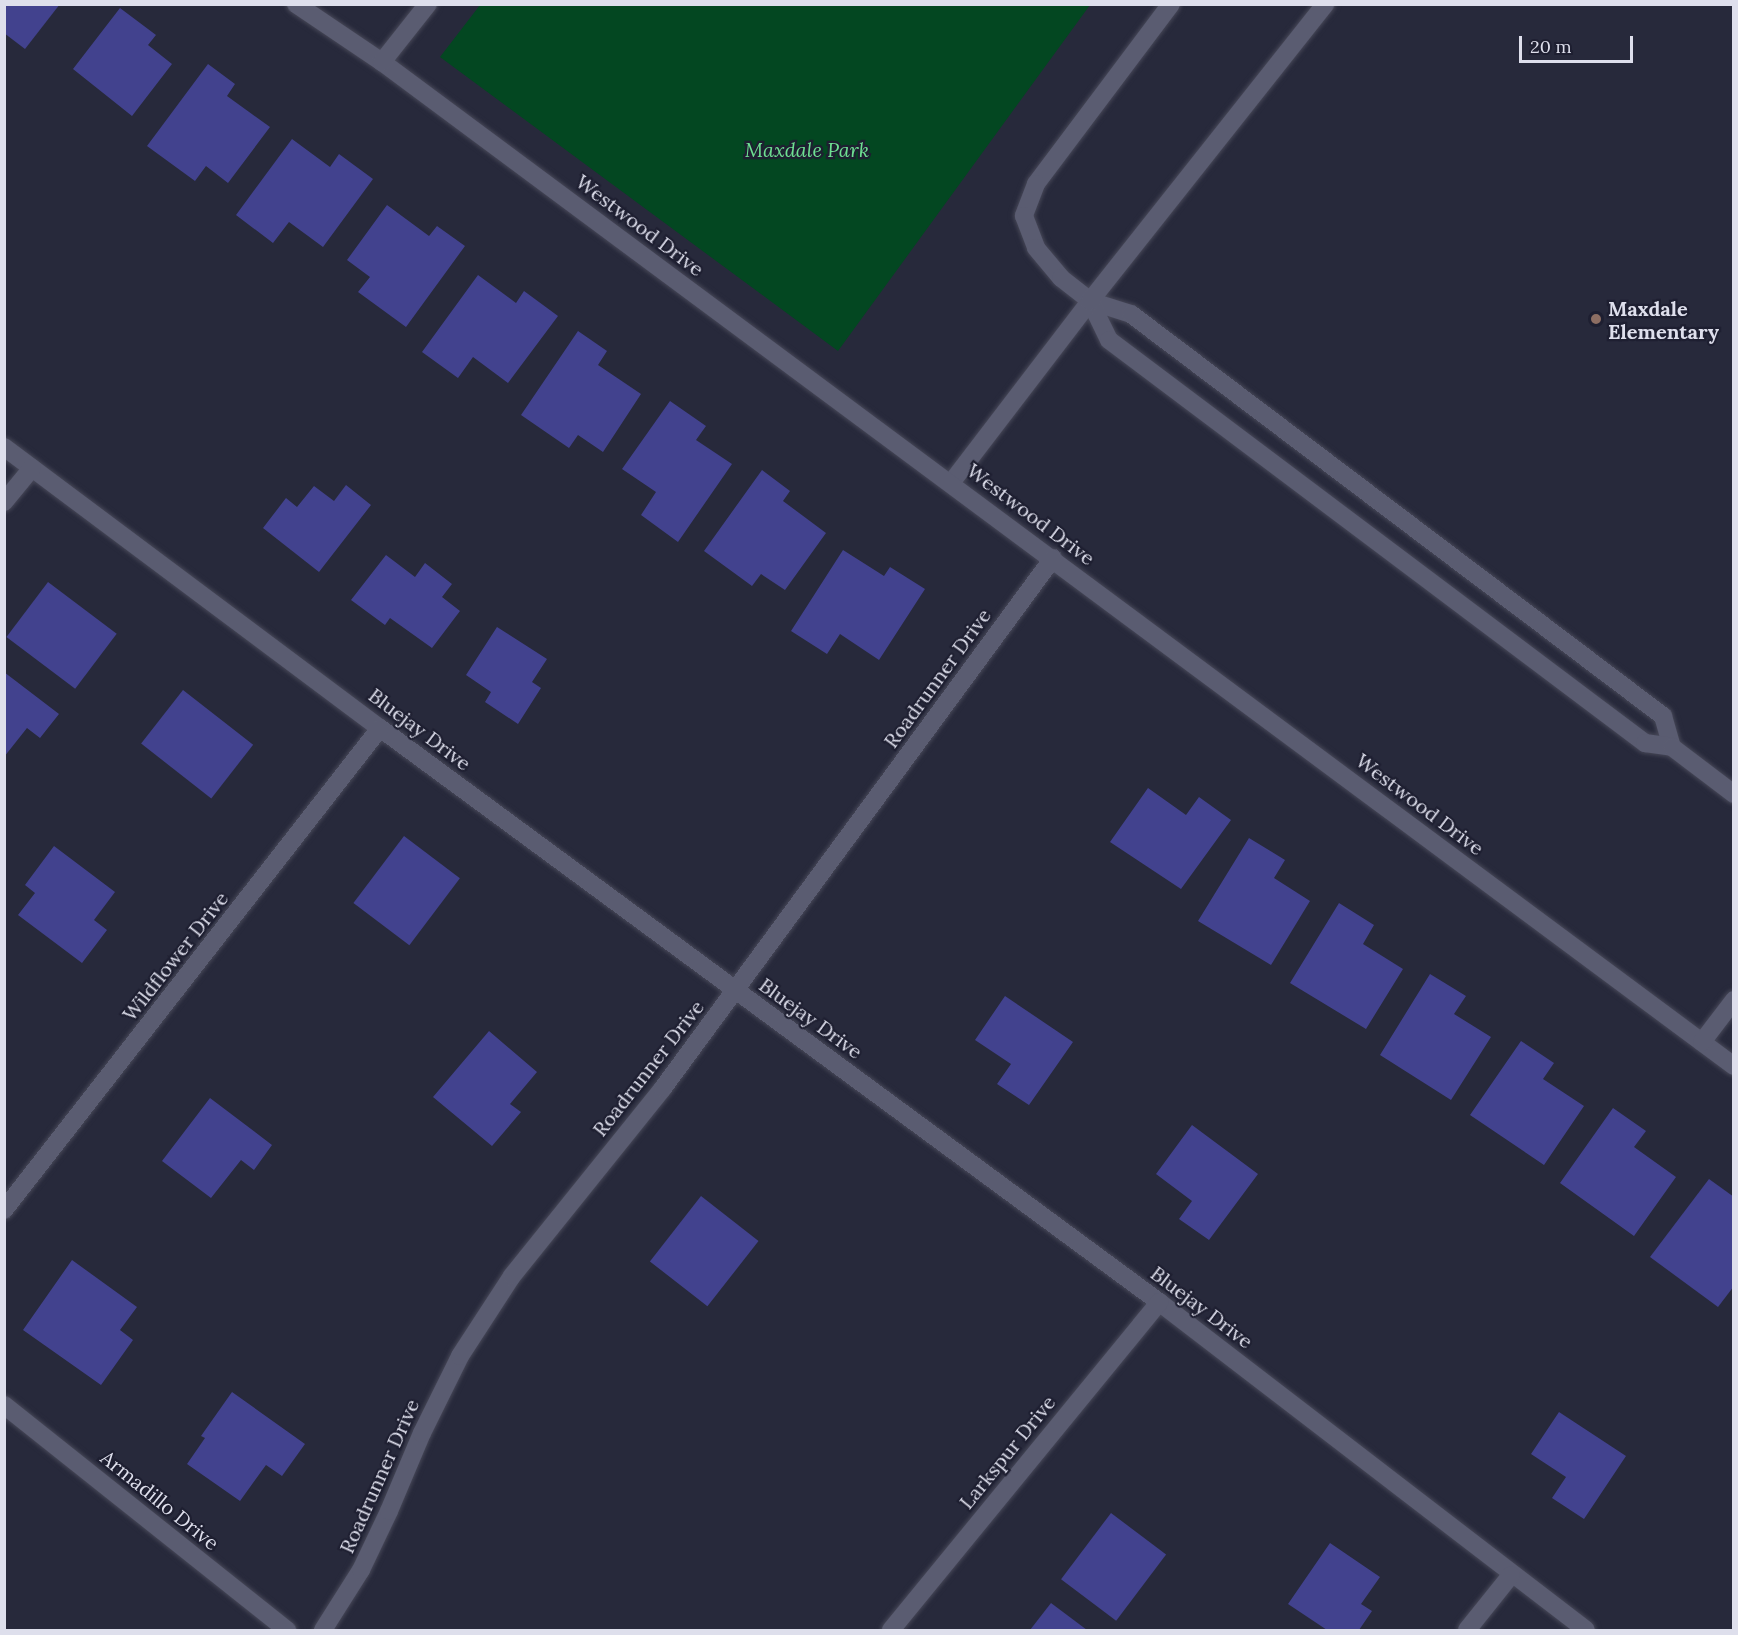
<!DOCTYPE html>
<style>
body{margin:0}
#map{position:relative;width:1738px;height:1635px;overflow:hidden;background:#27293b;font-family:Lora,serif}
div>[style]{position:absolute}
.green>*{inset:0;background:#034721}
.building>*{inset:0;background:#42428e;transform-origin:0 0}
.roads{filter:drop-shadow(0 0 2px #464757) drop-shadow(0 0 2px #464757)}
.lane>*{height:18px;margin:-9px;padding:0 9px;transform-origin:9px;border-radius:9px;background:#5a5c71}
.street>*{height:18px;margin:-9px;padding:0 9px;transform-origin:9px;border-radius:9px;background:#5a5c71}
.dots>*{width:16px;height:16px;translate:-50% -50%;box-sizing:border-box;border:3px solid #1e1f31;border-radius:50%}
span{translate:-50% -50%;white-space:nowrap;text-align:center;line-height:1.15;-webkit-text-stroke:4.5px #1e1f31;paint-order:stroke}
.park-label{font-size:20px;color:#6ee092;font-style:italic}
.street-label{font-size:20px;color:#dedfec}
.poi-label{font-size:20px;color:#dedfec;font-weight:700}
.left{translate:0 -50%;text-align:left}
.frame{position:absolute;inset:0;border:6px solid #dedfec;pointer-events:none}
.scale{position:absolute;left:1519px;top:36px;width:114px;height:27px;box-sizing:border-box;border:3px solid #dedfec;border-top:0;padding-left:8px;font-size:18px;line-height:21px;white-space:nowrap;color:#dedfec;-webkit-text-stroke:4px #1e1f31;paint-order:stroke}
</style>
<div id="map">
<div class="green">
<div style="clip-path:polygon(480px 5px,480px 4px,1090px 5px,838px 351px,440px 57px)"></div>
</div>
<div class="building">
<div style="clip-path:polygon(4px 4px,60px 4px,25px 49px,4px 33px)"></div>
<div style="clip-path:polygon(120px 8px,156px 35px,148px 45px,172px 64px,132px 116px,73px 69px)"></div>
<div style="clip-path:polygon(208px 64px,235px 84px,227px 96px,270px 127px,228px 183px,206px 166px,195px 181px,147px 146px)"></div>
<div style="clip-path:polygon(292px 139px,330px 167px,339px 154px,373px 179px,323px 247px,289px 222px,273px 243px,236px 215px)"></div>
<div style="clip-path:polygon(387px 205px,429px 236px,437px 226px,465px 246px,406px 327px,358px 292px,370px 277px,347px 260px)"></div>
<div style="clip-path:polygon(478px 275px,516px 303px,524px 291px,558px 316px,508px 383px,473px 357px,458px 378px,422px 352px)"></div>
<div style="clip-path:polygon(578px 331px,607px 351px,598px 365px,641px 394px,603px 452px,578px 435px,569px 448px,521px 415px)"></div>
<div style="clip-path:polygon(670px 401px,706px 426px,696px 440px,732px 464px,678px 542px,641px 515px,656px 492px,622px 469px)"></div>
<div style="clip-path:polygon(762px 470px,790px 491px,783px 501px,826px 533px,785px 590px,761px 574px,752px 586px,704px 551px)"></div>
<div style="clip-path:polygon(346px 485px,371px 505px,319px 572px,263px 528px,286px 498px,297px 507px,314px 486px,334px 501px)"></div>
<div style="clip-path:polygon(843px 550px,884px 576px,890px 567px,925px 589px,879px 660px,840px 634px,827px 654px,791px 631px)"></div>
<div style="clip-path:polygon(386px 555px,415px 577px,425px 563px,452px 584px,442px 597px,460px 611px,432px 648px,390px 618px,385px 625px,351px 600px)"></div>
<div style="left:48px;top:582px;width:86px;height:69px;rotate:37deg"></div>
<div style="clip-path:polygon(497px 627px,547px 659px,532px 682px,541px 688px,518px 724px,485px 702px,491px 692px,466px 675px)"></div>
<div style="clip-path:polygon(4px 672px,59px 714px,40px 738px,27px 728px,4px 757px)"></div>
<div style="left:183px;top:690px;width:89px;height:68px;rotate:38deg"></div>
<div style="clip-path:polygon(1148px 788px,1186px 815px,1199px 797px,1231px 820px,1181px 889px,1110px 842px)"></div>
<div style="left:404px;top:836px;width:70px;height:84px;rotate:37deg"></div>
<div style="clip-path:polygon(1249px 838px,1285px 860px,1274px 878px,1310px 901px,1271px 965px,1198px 921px)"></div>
<div style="clip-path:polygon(54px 846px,115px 892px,94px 920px,107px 930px,82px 963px,18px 915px,35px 893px,25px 885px)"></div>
<div style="clip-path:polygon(1339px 903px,1374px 925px,1363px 944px,1403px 969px,1366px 1029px,1290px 983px)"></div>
<div style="clip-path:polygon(1430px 974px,1466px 996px,1454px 1014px,1491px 1037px,1451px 1100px,1380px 1055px)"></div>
<div style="clip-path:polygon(1005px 996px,1073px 1042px,1029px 1105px,997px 1084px,1011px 1064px,975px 1040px)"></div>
<div style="clip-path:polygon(489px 1031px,537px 1072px,510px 1104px,521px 1112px,492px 1146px,433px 1097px)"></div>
<div style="clip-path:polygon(1521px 1041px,1554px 1063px,1543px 1079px,1584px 1106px,1544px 1165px,1470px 1115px)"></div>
<div style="clip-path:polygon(210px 1098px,272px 1145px,254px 1170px,241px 1160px,211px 1198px,162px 1161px)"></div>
<div style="clip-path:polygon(1613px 1108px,1646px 1131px,1634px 1147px,1676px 1177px,1634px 1236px,1560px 1183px)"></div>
<div style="clip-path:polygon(1192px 1125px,1258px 1174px,1209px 1240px,1179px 1219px,1192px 1201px,1156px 1174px)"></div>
<div style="clip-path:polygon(1709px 1179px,1734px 1197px,1734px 1286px,1718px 1307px,1650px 1257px)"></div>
<div style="left:701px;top:1196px;width:73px;height:83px;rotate:38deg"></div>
<div style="clip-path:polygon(72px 1260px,137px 1307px,120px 1330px,133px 1340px,101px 1385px,23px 1330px)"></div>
<div style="clip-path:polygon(232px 1392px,305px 1444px,282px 1476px,266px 1465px,240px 1501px,187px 1464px,205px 1438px,201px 1436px)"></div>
<div style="clip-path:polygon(1559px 1412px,1626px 1456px,1584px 1519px,1552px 1498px,1566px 1477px,1531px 1454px)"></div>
<div style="left:1111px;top:1513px;width:69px;height:83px;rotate:37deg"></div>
<div style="clip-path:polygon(1330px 1543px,1380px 1577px,1361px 1604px,1372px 1611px,1359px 1630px,1327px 1630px,1288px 1604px)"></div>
<div style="clip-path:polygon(1051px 1603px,1087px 1630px,1030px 1630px)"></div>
</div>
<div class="roads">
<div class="lane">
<div style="left:1171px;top:4px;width:225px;rotate:126.9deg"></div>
<div style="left:1036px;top:184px;width:34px;rotate:111deg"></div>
<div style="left:1024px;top:216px;width:34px;rotate:69deg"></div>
<div style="left:1036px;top:248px;width:39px;rotate:50deg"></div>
<div style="left:1061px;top:278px;width:37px;rotate:38deg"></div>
<div style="left:1090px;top:301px;width:43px;rotate:17.6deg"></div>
<div style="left:1131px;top:314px;width:667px;rotate:37.08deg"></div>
<div style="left:1663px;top:716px;width:32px;rotate:74deg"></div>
<div style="left:1090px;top:301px;width:43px;rotate:64deg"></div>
<div style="left:1109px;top:340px;width:671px;rotate:36.94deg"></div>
<div style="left:1645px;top:743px;width:27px;rotate:8deg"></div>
<div style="left:1672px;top:747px;width:78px;rotate:37.2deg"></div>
<div style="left:951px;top:483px;width:229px;rotate:-52.6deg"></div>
<div style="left:1090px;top:301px;width:379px;rotate:-51.6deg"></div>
</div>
<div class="street">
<div style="left:296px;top:4px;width:104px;rotate:34deg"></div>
<div style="left:382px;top:62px;width:1684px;rotate:36.6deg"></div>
<div style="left:382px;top:62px;width:74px;rotate:-51.6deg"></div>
<div style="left:4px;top:447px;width:469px;rotate:36.8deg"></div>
<div style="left:380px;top:728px;width:968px;rotate:36.38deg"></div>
<div style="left:1159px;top:1302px;width:538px;rotate:37.53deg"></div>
<div style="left:4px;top:502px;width:44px;rotate:-50.5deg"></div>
<div style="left:1702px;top:1042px;width:53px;rotate:-52.7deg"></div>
<div style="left:4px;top:1210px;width:611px;rotate:-52.04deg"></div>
<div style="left:4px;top:1405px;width:362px;rotate:38.5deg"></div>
<div style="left:323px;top:1630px;width:71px;rotate:-57.7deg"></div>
<div style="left:361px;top:1570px;width:65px;rotate:-64.6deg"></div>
<div style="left:389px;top:1511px;width:85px;rotate:-67.1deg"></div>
<div style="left:422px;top:1433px;width:86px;rotate:-63.7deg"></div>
<div style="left:460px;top:1356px;width:95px;rotate:-57deg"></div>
<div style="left:512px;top:1276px;width:241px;rotate:-51.2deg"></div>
<div style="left:663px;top:1088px;width:658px;rotate:-53.65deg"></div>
<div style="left:891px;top:1630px;width:424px;rotate:-50.7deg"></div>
<div style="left:1467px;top:1630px;width:70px;rotate:-51.3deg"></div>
</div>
</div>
<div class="dots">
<div style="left:1596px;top:319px;background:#8d6e63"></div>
</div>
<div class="park-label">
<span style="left:807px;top:149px">Maxdale Park</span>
</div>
<div class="street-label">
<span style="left:640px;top:225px;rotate:37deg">Westwood Drive</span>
<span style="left:1031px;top:514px;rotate:37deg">Westwood Drive</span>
<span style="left:937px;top:678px;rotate:-54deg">Roadrunner Drive</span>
<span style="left:420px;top:729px;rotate:37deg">Bluejay Drive</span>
<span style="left:1420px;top:804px;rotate:37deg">Westwood Drive</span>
<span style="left:175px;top:956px;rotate:-52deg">Wildflower Drive</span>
<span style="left:811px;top:1018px;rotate:36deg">Bluejay Drive</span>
<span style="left:648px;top:1068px;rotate:-52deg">Roadrunner Drive</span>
<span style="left:1202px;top:1307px;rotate:37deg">Bluejay Drive</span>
<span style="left:1007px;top:1452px;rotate:-51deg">Larkspur Drive</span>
<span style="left:379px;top:1476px;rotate:-66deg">Roadrunner Drive</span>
<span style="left:160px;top:1500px;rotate:39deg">Armadillo Drive</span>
</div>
<div class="poi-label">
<span class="left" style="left:1608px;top:320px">Maxdale<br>Elementary</span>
</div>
<div class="frame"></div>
<div class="scale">20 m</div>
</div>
